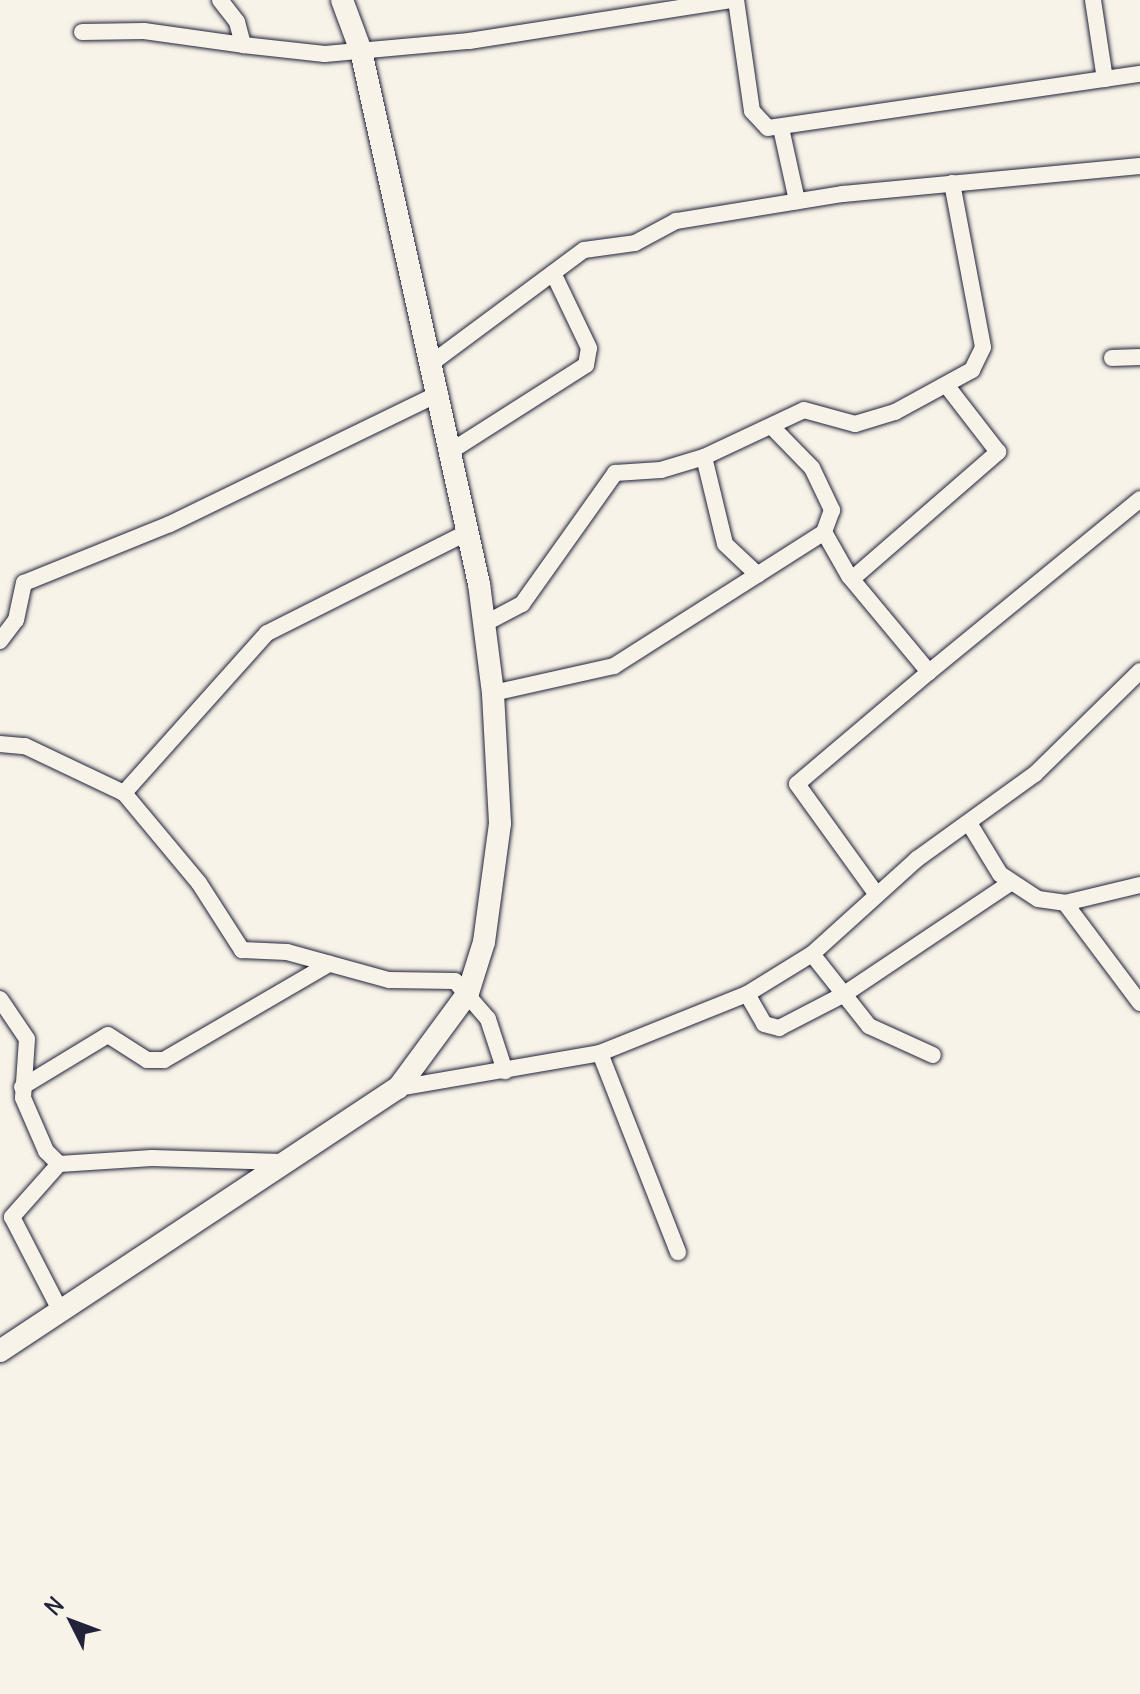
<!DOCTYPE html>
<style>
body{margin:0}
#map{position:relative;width:1140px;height:1694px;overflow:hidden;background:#f7f3e8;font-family:Delius,sans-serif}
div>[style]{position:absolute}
.roads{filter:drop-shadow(0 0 2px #22223b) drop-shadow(0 0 2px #22223b)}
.street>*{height:16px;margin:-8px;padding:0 8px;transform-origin:8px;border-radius:8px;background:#f7f3e8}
.secondary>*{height:22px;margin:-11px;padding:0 11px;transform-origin:11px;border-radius:11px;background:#f7f3e8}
span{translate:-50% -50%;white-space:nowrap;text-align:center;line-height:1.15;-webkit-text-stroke:7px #f7f3e8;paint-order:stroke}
.north{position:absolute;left:32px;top:1582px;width:80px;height:80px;-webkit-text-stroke:6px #f7f3e8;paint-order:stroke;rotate:312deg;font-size:22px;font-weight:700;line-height:32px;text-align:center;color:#22223b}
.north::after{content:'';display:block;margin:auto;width:28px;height:36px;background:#22223b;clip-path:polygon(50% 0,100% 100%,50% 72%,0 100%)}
</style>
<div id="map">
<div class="roads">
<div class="street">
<div style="left:220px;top:0;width:28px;rotate:52deg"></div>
<div style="left:237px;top:22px;width:24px;rotate:75deg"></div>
<div style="left:243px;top:45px;width:82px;rotate:6.3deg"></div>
<div style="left:325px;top:54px;width:145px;rotate:-5.2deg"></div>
<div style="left:469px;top:41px;width:265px;rotate:-8.9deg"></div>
<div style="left:736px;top:0;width:112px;rotate:81.8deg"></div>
<div style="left:752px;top:111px;width:23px;rotate:47deg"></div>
<div style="left:768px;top:128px;width:376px;rotate:-8.3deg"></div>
<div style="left:1093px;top:0;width:80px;rotate:81.4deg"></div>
<div style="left:82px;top:32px;width:62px;rotate:-0.9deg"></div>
<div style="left:144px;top:31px;width:100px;rotate:8deg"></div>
<div style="left:781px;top:128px;width:75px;rotate:77.6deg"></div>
<div style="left:1112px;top:358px;width:28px;rotate:-2deg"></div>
<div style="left:433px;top:362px;width:188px;rotate:-36.6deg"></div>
<div style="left:584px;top:250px;width:51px;rotate:-7.8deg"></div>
<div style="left:635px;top:243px;width:47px;rotate:-28.2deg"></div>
<div style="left:676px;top:221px;width:169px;rotate:-9.2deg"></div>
<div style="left:843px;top:194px;width:298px;rotate:-5.4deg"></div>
<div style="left:774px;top:429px;width:54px;rotate:45.7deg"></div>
<div style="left:812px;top:468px;width:47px;rotate:64.5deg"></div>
<div style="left:832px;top:510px;width:23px;rotate:110deg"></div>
<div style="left:824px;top:532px;width:51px;rotate:60.4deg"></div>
<div style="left:849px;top:576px;width:125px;rotate:50.2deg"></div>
<div style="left:929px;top:672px;width:173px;rotate:139.7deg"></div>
<div style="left:797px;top:784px;width:133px;rotate:54.2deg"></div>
<div style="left:451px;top:451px;width:160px;rotate:-32.5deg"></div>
<div style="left:586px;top:365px;width:17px;rotate:-80deg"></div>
<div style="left:589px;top:348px;width:83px;rotate:-115.6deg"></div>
<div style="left:704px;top:457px;width:89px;rotate:76.4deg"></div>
<div style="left:725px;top:544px;width:45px;rotate:43.2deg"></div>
<div style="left:468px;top:532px;width:225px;rotate:153.3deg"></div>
<div style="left:267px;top:633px;width:215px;rotate:131.8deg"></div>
<div style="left:124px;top:793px;width:117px;rotate:50.2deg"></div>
<div style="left:199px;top:883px;width:80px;rotate:57.3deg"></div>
<div style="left:242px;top:950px;width:45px;rotate:2.5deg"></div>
<div style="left:287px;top:952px;width:106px;rotate:15.4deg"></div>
<div style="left:389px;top:980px;width:66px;rotate:0.9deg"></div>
<div style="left:455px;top:981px;width:50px;rotate:49deg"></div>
<div style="left:488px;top:1019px;width:55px;rotate:71.9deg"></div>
<div style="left:852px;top:579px;width:194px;rotate:-41deg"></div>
<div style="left:998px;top:452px;width:83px;rotate:-127.7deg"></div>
<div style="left:484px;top:624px;width:43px;rotate:-27.8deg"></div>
<div style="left:522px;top:604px;width:161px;rotate:-54.6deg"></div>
<div style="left:615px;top:473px;width:46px;rotate:-3.7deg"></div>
<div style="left:661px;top:470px;width:45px;rotate:-16.8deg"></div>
<div style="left:704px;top:457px;width:110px;rotate:-25.2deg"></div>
<div style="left:804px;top:410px;width:53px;rotate:15.4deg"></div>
<div style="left:855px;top:424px;width:42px;rotate:-16.7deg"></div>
<div style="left:895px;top:412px;width:88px;rotate:-28.6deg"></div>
<div style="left:972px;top:370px;width:25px;rotate:-64deg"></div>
<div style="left:983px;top:347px;width:167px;rotate:-100.7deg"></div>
<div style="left:0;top:641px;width:26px;rotate:-53deg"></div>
<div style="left:16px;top:620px;width:38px;rotate:-78deg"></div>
<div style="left:24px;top:583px;width:157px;rotate:-22deg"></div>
<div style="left:170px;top:524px;width:300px;rotate:-25.9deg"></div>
<div style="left:929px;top:672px;width:273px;rotate:-39.3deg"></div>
<div style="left:493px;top:693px;width:124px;rotate:-12.6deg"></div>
<div style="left:614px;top:666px;width:249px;rotate:-32.5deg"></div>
<div style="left:0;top:744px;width:25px;rotate:5deg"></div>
<div style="left:25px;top:746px;width:110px;rotate:25.4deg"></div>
<div style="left:969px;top:823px;width:60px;rotate:58.7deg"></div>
<div style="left:1000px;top:874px;width:45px;rotate:33.3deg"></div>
<div style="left:1038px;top:899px;width:27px;rotate:8deg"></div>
<div style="left:1065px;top:903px;width:77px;rotate:-13.5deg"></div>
<div style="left:1065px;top:903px;width:125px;rotate:53.1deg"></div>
<div style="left:812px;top:954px;width:92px;rotate:51.6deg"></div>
<div style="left:869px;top:1026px;width:70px;rotate:24.4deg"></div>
<div style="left:747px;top:994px;width:34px;rotate:60deg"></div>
<div style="left:764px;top:1024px;width:16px;rotate:15deg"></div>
<div style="left:779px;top:1028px;width:72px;rotate:-27.3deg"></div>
<div style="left:843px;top:995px;width:201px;rotate:-33.8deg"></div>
<div style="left:0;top:999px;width:48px;rotate:56deg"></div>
<div style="left:27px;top:1039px;width:59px;rotate:93.9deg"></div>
<div style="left:23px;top:1098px;width:58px;rotate:66.5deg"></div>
<div style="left:46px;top:1151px;width:18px;rotate:45deg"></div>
<div style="left:59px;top:1164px;width:93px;rotate:-3.7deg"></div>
<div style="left:152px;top:1158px;width:130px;rotate:1.8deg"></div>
<div style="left:600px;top:1053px;width:214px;rotate:68.6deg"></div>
<div style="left:22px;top:1087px;width:100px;rotate:-31.2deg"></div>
<div style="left:108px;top:1035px;width:46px;rotate:32.7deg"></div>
<div style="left:147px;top:1060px;width:17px"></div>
<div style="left:164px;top:1060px;width:191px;rotate:-30.2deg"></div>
<div style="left:398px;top:1088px;width:205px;rotate:-9.8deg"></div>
<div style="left:600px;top:1053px;width:158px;rotate:-21.9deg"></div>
<div style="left:747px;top:994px;width:76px;rotate:-31.6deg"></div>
<div style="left:812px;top:954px;width:142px;rotate:-42.1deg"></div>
<div style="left:917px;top:859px;width:145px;rotate:-35.8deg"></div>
<div style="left:1035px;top:774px;width:147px;rotate:-44.4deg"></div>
<div style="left:59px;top:1164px;width:71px;rotate:131.6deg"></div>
<div style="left:12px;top:1217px;width:107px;rotate:62.7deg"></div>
</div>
<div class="secondary">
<div style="left:0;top:1351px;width:477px;rotate:-33.5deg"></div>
<div style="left:398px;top:1088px;width:118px;rotate:-53.6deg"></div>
<div style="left:468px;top:993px;width:53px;rotate:-72.6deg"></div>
<div style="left:484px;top:942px;width:120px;rotate:-82.3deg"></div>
<div style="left:500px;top:823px;width:130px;rotate:-93.1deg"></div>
<div style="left:493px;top:693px;width:110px;rotate:-97.3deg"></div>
<div style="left:479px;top:584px;width:546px;rotate:-102.48deg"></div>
<div style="left:361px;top:51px;width:54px;rotate:-110.4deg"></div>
</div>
</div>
<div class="north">N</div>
</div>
